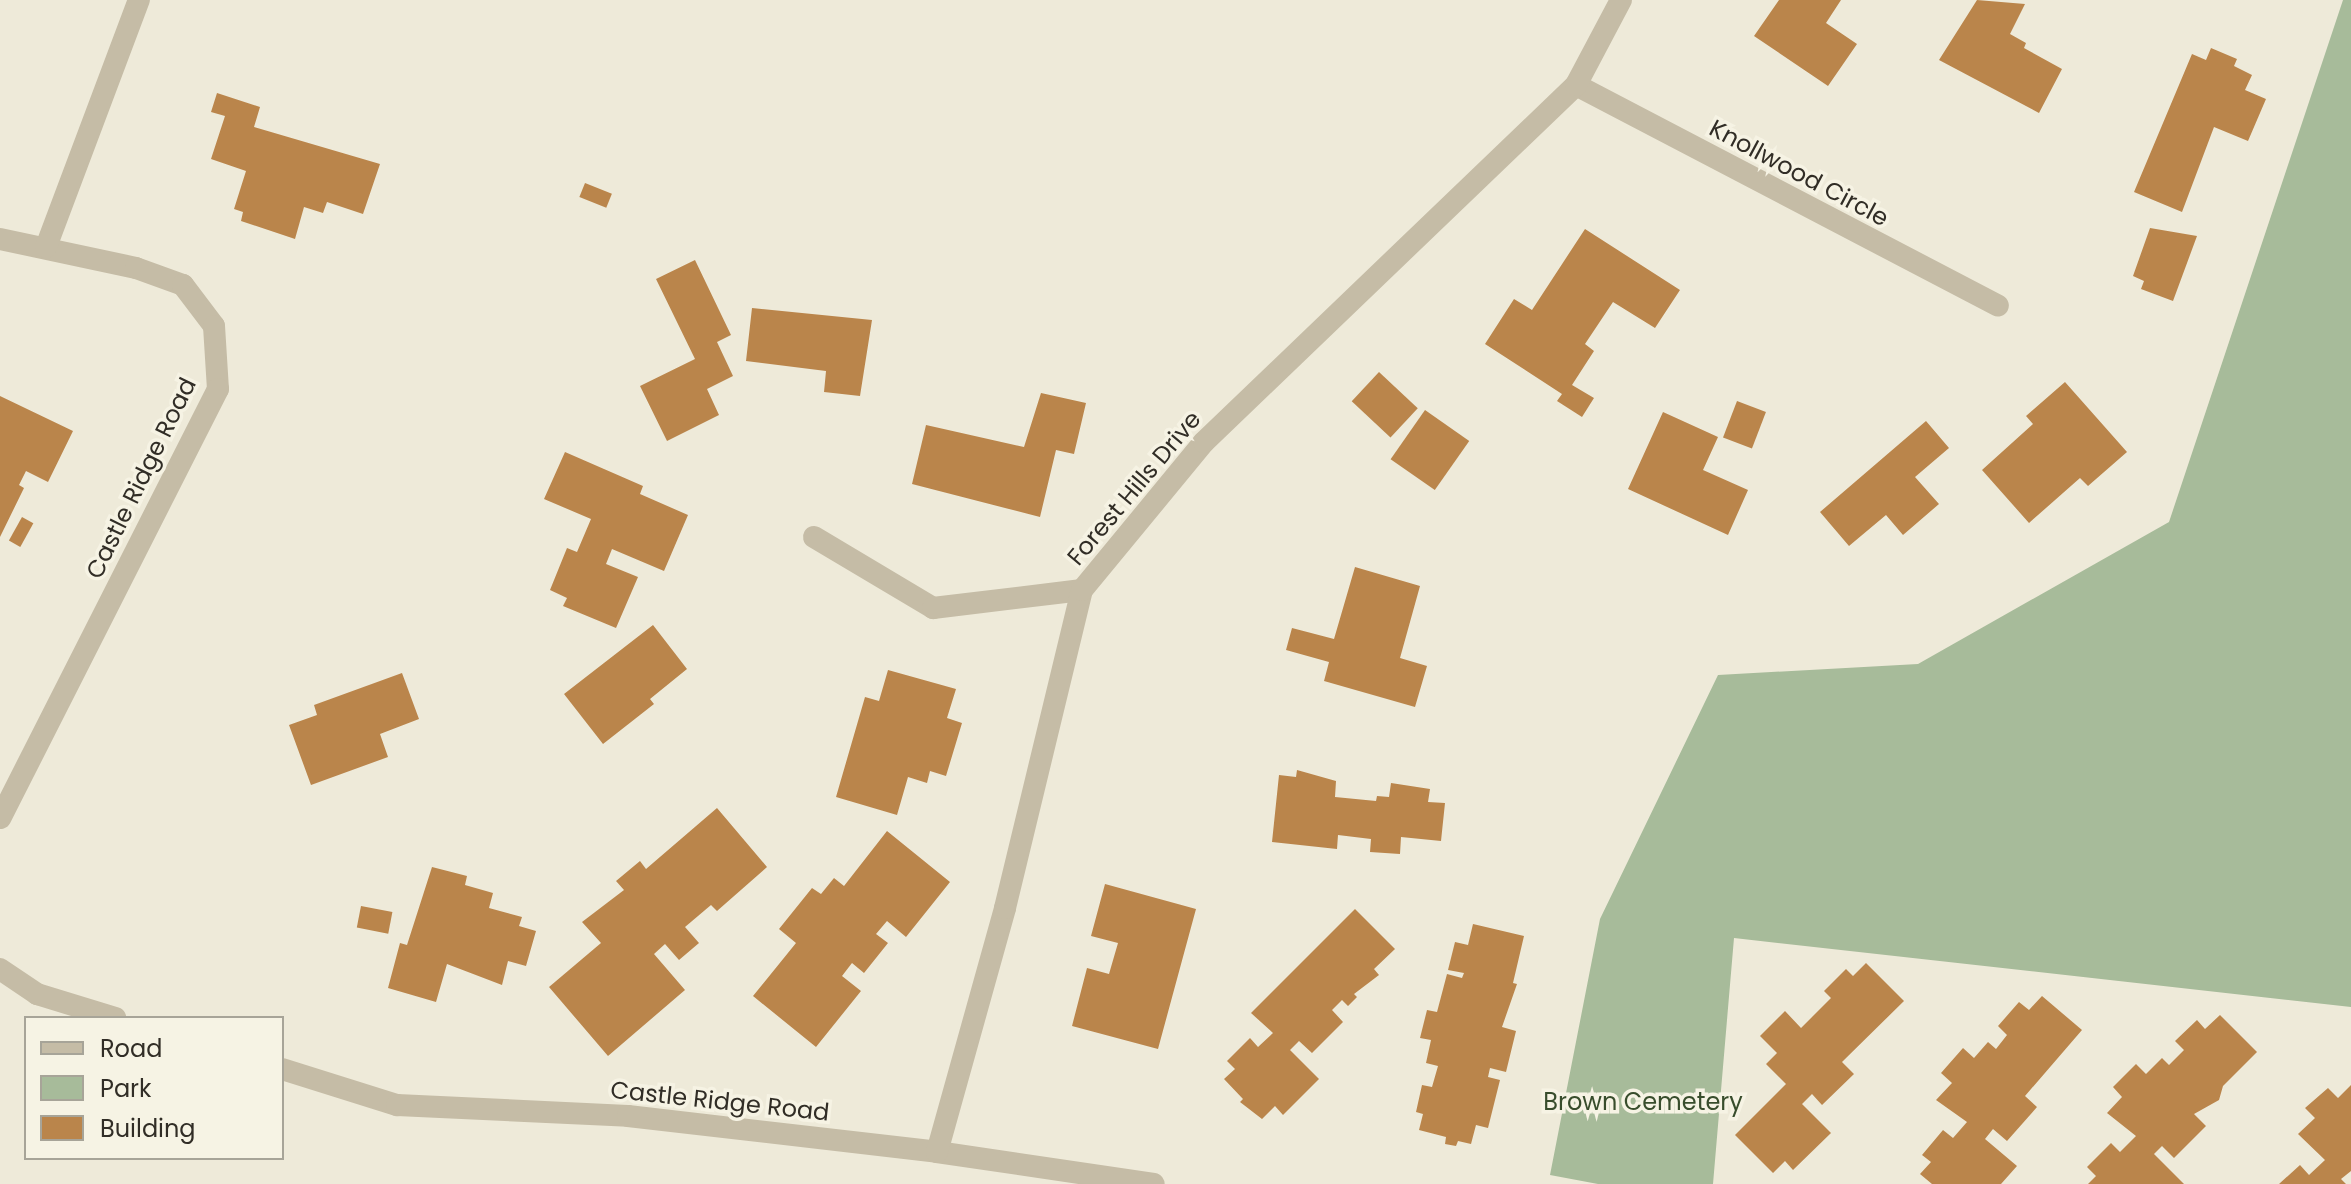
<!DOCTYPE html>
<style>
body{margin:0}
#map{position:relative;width:2351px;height:1184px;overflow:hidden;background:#eeead9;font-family:Poppins,sans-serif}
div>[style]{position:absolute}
.green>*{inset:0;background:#a7bb9a}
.building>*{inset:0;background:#ba854b;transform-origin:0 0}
.minor>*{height:22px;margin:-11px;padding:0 11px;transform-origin:11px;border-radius:11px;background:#c5bca6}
span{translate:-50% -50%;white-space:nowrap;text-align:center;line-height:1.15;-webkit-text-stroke:7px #f6f3e4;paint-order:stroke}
.street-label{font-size:24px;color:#312d26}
.park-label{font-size:24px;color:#384d2c}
.legend{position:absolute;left:24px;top:1016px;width:260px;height:144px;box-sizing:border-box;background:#f6f3e4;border:2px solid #a7a498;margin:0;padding:10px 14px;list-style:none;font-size:24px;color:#312d26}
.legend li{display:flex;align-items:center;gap:16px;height:40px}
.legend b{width:40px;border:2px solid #a7a498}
</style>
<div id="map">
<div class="green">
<div style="clip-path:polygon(2343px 0,2351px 0,2351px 1007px,1734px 938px,1713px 1184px,1598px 1184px,1550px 1175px,1600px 919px,1718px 675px,1918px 664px,2169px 522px)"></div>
</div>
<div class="building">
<div style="clip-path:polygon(1779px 0,1841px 0,1826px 23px,1857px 44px,1828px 86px,1754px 36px)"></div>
<div style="clip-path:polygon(1977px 0,2025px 4px,2010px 34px,2026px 43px,2024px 48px,2062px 69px,2039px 113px,1939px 60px)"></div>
<div style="clip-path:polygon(2211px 48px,2237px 59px,2234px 66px,2252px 75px,2245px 90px,2266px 99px,2248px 141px,2214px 127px,2182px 212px,2134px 192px,2192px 54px,2206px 60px)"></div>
<div style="clip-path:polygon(217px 93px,260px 107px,254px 127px,380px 164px,363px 214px,327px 202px,323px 213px,304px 207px,295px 239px,241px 221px,243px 212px,234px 209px,246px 171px,211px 159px,225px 116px,211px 112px)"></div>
<div style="left:585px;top:183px;width:29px;height:15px;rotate:22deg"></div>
<div style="clip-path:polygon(2150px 228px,2197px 236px,2173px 301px,2141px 289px,2144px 281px,2133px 276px)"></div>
<div style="clip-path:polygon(1585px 229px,1680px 290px,1655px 328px,1613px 302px,1585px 344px,1594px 351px,1572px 385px,1594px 398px,1582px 417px,1557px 401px,1562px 394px,1485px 344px,1514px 299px,1532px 310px)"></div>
<div style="clip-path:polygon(695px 260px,731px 335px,717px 342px,733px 376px,707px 389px,719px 415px,667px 441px,640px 386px,695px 359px,656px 279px)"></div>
<div style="clip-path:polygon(752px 308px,872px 320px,860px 396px,824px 392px,826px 371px,746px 361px)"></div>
<div style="left:1379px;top:372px;width:53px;height:40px;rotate:43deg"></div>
<div style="clip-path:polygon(2065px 382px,2127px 452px,2088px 486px,2080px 478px,2029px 523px,1982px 470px,2033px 424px,2026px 416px)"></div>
<div style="clip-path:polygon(1041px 393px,1086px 403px,1074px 454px,1056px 450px,1040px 517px,912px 484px,926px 425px,1024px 447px)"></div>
<div style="clip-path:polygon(0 396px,73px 431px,48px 482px,26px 471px,19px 485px,24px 488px,0 537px)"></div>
<div style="left:1737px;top:401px;width:31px;height:39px;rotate:21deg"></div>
<div style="left:1425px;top:410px;width:54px;height:60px;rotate:35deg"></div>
<div style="clip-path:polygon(1663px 412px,1718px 437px,1703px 470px,1748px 490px,1728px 535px,1628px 489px)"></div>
<div style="clip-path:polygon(1926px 421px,1949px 448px,1915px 477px,1939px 504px,1903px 535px,1886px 515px,1849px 546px,1820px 512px)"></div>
<div style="clip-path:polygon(565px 452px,643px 486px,640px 494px,688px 515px,664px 571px,612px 549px,606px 564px,638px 577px,616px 628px,563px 606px,567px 598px,550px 590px,567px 548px,577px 552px,591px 519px,544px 499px)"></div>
<div style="left:22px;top:517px;width:13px;height:27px;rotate:29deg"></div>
<div style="clip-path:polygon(1355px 567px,1420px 586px,1400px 658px,1427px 666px,1415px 707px,1324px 681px,1329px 662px,1286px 650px,1292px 628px,1334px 639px)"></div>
<div style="clip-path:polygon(653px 625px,687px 669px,650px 699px,654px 704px,603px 744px,564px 694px)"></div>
<div style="clip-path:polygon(888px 670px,956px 689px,947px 718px,962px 723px,946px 776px,930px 771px,927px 783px,908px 777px,897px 815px,836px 797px,865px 697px,879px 701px)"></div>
<div style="clip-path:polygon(402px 673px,419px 719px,380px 734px,388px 757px,311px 785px,289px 725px,317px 715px,314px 705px)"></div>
<div style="clip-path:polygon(1297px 770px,1336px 781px,1335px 797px,1376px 801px,1377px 796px,1389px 797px,1391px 783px,1430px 789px,1428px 802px,1445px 803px,1441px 841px,1401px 837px,1400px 854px,1370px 852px,1371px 839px,1338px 835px,1337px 849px,1272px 842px,1279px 775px,1296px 777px)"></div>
<div style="clip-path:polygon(717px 808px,767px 867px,717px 911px,711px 905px,685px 927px,699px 943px,679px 960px,665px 944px,654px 954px,685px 990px,608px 1056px,549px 987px,601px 943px,582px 922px,624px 890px,616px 881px,640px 861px,646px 869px)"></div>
<div style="clip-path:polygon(887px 831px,950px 882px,906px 937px,887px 921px,876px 934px,888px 943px,864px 973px,852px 963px,842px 976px,861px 991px,816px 1047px,753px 996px,796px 943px,779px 929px,812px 888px,821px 894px,834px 878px,844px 886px)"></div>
<div style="clip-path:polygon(432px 867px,467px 876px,465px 885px,493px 893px,489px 908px,522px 917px,519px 926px,536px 931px,526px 966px,508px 961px,502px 985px,447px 964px,436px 1002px,388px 988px,400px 943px,407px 945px)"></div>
<div style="clip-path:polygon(1105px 884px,1196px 909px,1158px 1049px,1072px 1026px,1087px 968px,1109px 974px,1118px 943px,1091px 936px)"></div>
<div style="left:361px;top:906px;width:32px;height:22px;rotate:11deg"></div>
<div style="clip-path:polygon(1355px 909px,1395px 949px,1374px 969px,1379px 975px,1354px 994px,1357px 997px,1348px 1006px,1342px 1000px,1332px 1010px,1343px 1022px,1312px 1053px,1299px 1041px,1290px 1050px,1319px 1079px,1283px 1115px,1275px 1106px,1262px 1119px,1240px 1102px,1243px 1099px,1224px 1079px,1235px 1069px,1227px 1061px,1250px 1038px,1258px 1047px,1273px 1033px,1251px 1013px)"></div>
<div style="clip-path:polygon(1473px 924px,1524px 936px,1513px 983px,1517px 984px,1502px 1027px,1516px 1031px,1506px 1072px,1490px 1068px,1488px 1077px,1500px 1080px,1488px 1128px,1476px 1125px,1471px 1144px,1458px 1141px,1456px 1146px,1445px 1144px,1446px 1137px,1419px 1130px,1423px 1114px,1416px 1112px,1422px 1085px,1432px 1087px,1438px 1066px,1426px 1063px,1431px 1040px,1420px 1038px,1427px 1010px,1437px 1012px,1447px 974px,1462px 978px,1464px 973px,1448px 970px,1455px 942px,1468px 945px)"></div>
<div style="clip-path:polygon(1866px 963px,1904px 1001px,1842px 1062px,1854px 1074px,1822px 1105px,1812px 1094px,1802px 1104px,1831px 1133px,1793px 1170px,1785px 1161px,1773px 1173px,1735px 1135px,1786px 1084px,1766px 1064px,1777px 1053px,1760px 1036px,1785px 1011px,1801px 1028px,1831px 998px,1824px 991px,1846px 969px,1853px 976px)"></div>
<div style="clip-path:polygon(2042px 996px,2082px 1030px,2025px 1096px,2037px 1107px,2007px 1141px,1993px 1129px,1985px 1139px,2017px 1166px,2001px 1184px,1932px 1184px,1920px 1174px,1931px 1162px,1922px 1155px,1943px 1130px,1953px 1138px,1967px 1122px,1936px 1100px,1952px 1083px,1941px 1073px,1963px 1048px,1974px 1058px,1988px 1042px,1996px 1049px,2007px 1035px,1998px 1026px,2019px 1002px,2029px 1010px)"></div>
<div style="clip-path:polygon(2220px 1015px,2257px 1052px,2223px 1086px,2219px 1100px,2194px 1114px,2206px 1126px,2174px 1158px,2162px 1146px,2154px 1154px,2184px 1184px,2088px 1184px,2096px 1176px,2087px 1167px,2111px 1143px,2120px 1152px,2136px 1136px,2107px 1113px,2122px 1097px,2113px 1087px,2136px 1064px,2146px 1074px,2162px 1058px,2169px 1065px,2184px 1050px,2175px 1041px,2197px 1020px,2205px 1029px)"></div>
<div style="clip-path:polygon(2351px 1085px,2351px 1171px,2341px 1179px,2346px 1184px,2279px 1184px,2300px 1165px,2309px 1175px,2325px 1160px,2298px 1134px,2315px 1118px,2305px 1108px,2328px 1088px,2338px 1098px)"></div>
</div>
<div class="minor">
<div style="left:1576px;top:85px;width:476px;rotate:27.6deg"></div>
<div style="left:0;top:239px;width:139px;rotate:12deg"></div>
<div style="left:136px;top:268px;width:50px;rotate:19.9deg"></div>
<div style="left:183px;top:285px;width:51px;rotate:52.9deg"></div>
<div style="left:214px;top:326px;width:63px;rotate:86.4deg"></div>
<div style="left:218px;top:389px;width:481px;rotate:116.9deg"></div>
<div style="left:46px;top:247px;width:264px;rotate:-69.4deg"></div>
<div style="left:814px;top:537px;width:139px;rotate:30.8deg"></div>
<div style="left:933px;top:608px;width:150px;rotate:-6.9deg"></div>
<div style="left:0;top:969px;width:45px;rotate:34deg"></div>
<div style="left:37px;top:994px;width:82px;rotate:17.1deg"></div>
<div style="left:282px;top:1069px;width:121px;rotate:17.4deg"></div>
<div style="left:397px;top:1105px;width:231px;rotate:2.7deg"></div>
<div style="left:628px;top:1116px;width:311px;rotate:6.6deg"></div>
<div style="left:937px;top:1152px;width:219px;rotate:8.4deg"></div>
<div style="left:937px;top:1152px;width:253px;rotate:-74.4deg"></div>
<div style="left:1005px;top:908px;width:327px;rotate:-76.4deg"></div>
<div style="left:1082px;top:590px;width:192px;rotate:-50.5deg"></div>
<div style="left:1204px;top:442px;width:516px;rotate:-43.82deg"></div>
<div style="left:1576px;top:85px;width:96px;rotate:-62.1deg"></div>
</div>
<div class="street-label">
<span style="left:1799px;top:173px;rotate:28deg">Knollwood Circle</span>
<span style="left:141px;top:478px;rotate:-64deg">Castle Ridge Road</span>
<span style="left:1134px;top:488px;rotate:-50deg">Forest Hills Drive</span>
<span style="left:720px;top:1101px;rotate:6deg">Castle Ridge Road</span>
</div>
<div class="park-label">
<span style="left:1643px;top:1102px">Brown Cemetery</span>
</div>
<ul class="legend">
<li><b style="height:10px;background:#c5bca6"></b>Road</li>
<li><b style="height:22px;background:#a7bb9a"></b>Park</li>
<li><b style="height:22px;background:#ba854b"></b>Building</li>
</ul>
</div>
